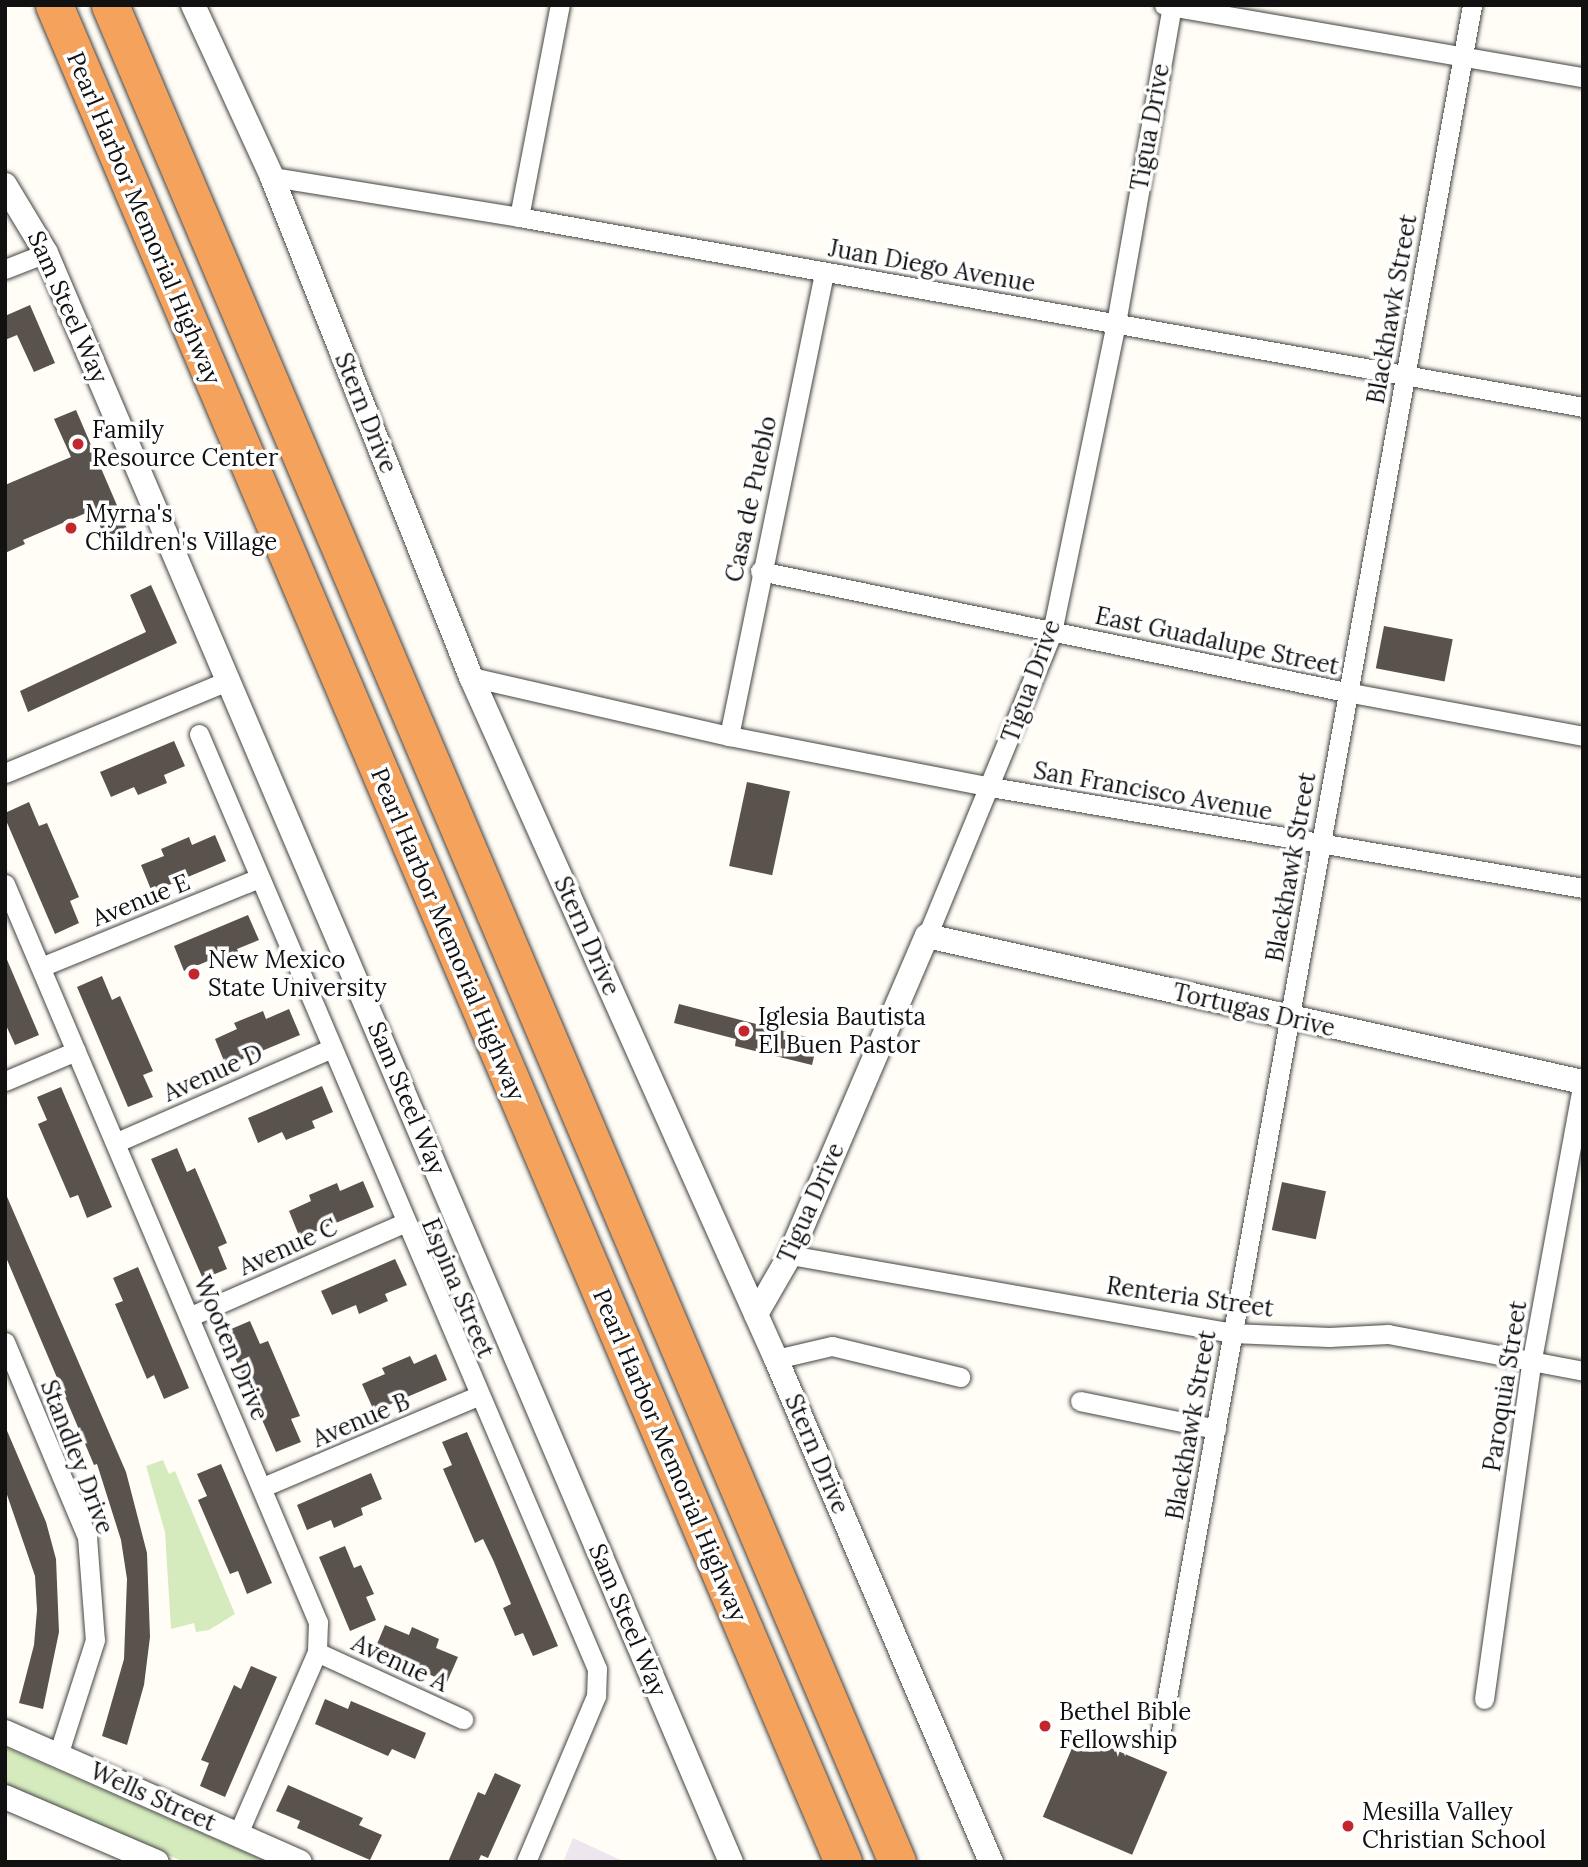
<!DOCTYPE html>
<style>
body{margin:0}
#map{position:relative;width:1588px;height:1867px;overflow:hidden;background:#fffdf5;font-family:Lora,serif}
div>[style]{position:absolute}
.industrial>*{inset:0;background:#eee6ef}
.green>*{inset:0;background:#d5ebbd}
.building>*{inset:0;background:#5a524d;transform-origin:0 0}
.roads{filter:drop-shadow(0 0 2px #444) drop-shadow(0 0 2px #444)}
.minor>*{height:19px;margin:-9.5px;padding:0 9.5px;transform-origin:9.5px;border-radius:9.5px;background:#fff}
.tertiary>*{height:24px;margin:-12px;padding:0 12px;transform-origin:12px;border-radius:12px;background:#fff}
.motorway>*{height:37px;margin:-18.5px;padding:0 18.5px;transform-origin:18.5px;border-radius:18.5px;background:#f5a25d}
.dots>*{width:19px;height:19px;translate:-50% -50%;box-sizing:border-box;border:4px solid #fff;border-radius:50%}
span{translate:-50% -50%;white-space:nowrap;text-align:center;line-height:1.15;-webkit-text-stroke:7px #fff;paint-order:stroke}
.street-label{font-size:24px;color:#111}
.poi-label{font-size:24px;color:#111}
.left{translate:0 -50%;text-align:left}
.frame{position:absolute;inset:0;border:7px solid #111;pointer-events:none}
</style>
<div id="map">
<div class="industrial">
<div style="clip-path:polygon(573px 1838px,625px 1862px,563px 1862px)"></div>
</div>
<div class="green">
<div style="clip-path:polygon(163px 1460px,169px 1474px,175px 1471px,235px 1614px,209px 1630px,196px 1632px,194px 1623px,171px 1629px,165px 1532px,146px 1466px)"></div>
<div style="clip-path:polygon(5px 1747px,268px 1862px,184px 1862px,5px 1784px)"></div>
</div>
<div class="building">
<div style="clip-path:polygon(30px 305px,55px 363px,34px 372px,17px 335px,5px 340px,5px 316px)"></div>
<div style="clip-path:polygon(76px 410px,131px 538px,109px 547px,93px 510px,23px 540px,25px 544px,5px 553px,5px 485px,71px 457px,54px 419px)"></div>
<div style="clip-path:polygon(151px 585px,177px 643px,28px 712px,20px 691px,146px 632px,130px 595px)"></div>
<div style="left:1384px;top:626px;width:70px;height:43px;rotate:11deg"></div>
<div style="clip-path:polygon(174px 741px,185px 766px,164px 775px,167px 783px,138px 795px,134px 787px,111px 797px,100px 772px)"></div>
<div style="left:747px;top:782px;width:44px;height:86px;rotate:12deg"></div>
<div style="clip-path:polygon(29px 802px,39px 826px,47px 823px,79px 897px,70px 901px,79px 923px,55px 934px,5px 818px,5px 813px)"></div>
<div style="clip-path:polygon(215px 835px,226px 861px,152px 892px,141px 865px,164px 856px,161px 849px,189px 837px,192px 845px)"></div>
<div style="clip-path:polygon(248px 915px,259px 940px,237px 949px,240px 956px,211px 969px,208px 961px,184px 971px,174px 946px)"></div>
<div style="clip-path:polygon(5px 955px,39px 1035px,15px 1045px,5px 1023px)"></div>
<div style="clip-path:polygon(102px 976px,112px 1000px,120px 996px,153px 1071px,143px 1075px,153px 1097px,128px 1107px,77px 987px)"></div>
<div style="clip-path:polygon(679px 1004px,818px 1040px,812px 1065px,735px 1046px,736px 1039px,674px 1023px)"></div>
<div style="clip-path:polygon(289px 1009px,300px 1035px,226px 1066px,215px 1039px,237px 1029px,234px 1023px,263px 1011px,266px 1019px)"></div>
<div style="clip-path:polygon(322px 1086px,333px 1112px,312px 1121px,315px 1128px,286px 1140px,282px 1132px,258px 1143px,248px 1118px)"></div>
<div style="clip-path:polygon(61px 1087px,112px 1207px,87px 1218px,78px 1195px,70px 1198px,38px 1124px,47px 1120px,37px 1097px)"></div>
<div style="clip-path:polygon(177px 1148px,187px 1172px,195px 1168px,227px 1243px,218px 1247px,227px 1269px,203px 1279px,151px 1159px)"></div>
<div style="clip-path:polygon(363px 1181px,374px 1207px,300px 1238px,289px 1211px,311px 1201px,309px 1195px,337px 1183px,340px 1191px)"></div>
<div style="left:1282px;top:1182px;width:45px;height:49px;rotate:12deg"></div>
<div style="clip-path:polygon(5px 1192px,126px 1472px,147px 1553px,150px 1637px,144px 1685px,127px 1745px,102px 1736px,124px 1659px,127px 1579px,121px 1540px,97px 1464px,94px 1465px,5px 1255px)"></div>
<div style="clip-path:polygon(395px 1259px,407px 1285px,385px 1294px,388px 1301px,359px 1314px,356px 1305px,332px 1315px,321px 1291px)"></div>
<div style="clip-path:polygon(138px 1267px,189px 1388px,164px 1399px,154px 1375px,147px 1379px,115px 1304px,123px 1301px,113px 1278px)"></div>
<div style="clip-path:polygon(250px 1321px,260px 1344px,268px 1341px,300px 1416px,291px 1419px,301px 1442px,276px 1452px,224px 1332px)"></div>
<div style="clip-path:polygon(436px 1354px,447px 1380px,374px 1411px,362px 1384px,385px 1374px,382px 1368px,410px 1356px,414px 1364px)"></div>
<div style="clip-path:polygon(5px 1426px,46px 1522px,56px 1559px,59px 1632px,43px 1709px,19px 1703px,34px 1645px,37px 1610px,35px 1576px,5px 1489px)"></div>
<div style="clip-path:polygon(467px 1432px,558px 1646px,533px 1656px,523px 1633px,515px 1636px,503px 1608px,511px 1604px,494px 1562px,483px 1539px,475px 1543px,443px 1469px,452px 1465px,442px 1442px)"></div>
<div style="clip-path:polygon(221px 1464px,272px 1583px,247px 1594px,238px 1571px,230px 1574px,198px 1500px,207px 1496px,197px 1474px)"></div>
<div style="clip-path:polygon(371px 1473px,382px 1499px,361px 1508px,363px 1515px,334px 1528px,331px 1520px,307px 1530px,297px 1505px)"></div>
<div style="clip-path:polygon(345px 1546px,354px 1568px,361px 1565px,374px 1594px,366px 1597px,376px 1620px,350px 1631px,319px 1557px)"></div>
<div style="clip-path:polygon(385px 1625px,409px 1635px,412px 1627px,439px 1639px,436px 1648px,458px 1657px,447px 1682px,374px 1651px)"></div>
<div style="clip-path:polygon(251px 1666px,277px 1677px,225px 1797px,200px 1786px,209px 1763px,201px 1760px,234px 1685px,241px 1689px)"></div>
<div style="clip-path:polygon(325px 1699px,348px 1709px,351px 1701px,426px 1733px,415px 1759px,392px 1749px,388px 1756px,315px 1724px)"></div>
<div style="left:1078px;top:1734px;width:97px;height:90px;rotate:23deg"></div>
<div style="clip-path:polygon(495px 1773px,521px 1785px,488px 1858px,481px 1855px,478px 1862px,448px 1862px,478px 1792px,485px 1795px)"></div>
<div style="clip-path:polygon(288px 1785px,363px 1818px,359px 1825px,382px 1835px,370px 1860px,297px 1828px,300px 1821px,276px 1811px)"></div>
</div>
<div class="roads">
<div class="minor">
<div style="left:1164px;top:5px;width:425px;rotate:9.8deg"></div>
<div style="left:272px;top:177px;width:250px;rotate:9.2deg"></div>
<div style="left:519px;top:217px;width:1081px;rotate:10.12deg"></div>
<div style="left:519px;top:217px;width:216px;rotate:-79.1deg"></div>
<div style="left:5px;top:269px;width:44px;rotate:-21.3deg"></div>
<div style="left:760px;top:571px;width:598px;rotate:11.67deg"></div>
<div style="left:1346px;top:692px;width:241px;rotate:10.5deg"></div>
<div style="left:471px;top:677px;width:265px;rotate:12.9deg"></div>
<div style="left:729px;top:736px;width:267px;rotate:11deg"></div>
<div style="left:991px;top:787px;width:601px;rotate:9.68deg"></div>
<div style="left:199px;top:734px;width:1016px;rotate:66.94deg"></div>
<div style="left:597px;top:1669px;width:27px;rotate:92deg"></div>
<div style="left:596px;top:1696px;width:180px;rotate:112.9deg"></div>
<div style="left:729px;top:736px;width:473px;rotate:-78.4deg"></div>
<div style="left:5px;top:773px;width:243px;rotate:-22.5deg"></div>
<div style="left:5px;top:884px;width:802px;rotate:67.02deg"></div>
<div style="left:318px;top:1622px;width:30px;rotate:92deg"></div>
<div style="left:317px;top:1652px;width:198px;rotate:113.5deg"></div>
<div style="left:927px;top:936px;width:329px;rotate:-67.6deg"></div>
<div style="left:1052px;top:632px;width:316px;rotate:-78.3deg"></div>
<div style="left:1116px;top:323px;width:323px;rotate:-80deg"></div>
<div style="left:41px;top:967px;width:235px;rotate:-22.2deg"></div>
<div style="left:5px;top:1081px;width:77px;rotate:-22.9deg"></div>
<div style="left:117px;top:1142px;width:232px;rotate:-23.6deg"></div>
<div style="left:790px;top:1255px;width:449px;rotate:10deg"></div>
<div style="left:1232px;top:1333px;width:97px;rotate:2.4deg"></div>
<div style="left:1329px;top:1337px;width:59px;rotate:-2.9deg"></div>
<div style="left:1388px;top:1334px;width:198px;rotate:10.7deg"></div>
<div style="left:191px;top:1316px;width:232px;rotate:-23.6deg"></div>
<div style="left:5px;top:1342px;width:212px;rotate:67.2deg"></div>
<div style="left:87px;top:1537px;width:103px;rotate:85.6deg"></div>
<div style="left:95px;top:1640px;width:121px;rotate:107.8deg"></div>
<div style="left:776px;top:1359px;width:57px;rotate:-13.1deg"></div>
<div style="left:832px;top:1346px;width:132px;rotate:13.6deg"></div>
<div style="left:1080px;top:1401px;width:139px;rotate:11.6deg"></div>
<div style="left:263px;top:1487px;width:233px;rotate:-23deg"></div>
<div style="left:317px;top:1652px;width:161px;rotate:24.7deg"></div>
<div style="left:1484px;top:1699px;width:343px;rotate:-82deg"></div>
<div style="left:1532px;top:1359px;width:283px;rotate:-79.6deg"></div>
<div style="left:1160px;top:1736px;width:1759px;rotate:-79.78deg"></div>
</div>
<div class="tertiary">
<div style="left:193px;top:5px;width:189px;rotate:65.3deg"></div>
<div style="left:272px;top:177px;width:538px;rotate:68.3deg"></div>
<div style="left:471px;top:677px;width:747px;rotate:65.91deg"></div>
<div style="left:776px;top:1359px;width:547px;rotate:66.86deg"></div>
<div style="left:5px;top:185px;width:79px;rotate:58.9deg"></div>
<div style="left:46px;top:253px;width:1749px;rotate:66.94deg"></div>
<div style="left:756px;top:1314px;width:68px;rotate:-60deg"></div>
<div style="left:790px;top:1255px;width:347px;rotate:-66.8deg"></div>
<div style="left:927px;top:936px;width:672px;rotate:12.55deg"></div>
<div style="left:5px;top:1732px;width:322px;rotate:23.8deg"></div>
<div style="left:5px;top:1797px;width:165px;rotate:23.2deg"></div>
</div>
<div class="motorway">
<div style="left:54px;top:5px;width:2018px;rotate:66.98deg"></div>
<div style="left:110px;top:5px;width:2017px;rotate:67.03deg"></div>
</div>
</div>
<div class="dots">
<div style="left:78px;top:444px;background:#c4262e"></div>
<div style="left:71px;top:528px;background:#c4262e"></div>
<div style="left:194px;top:974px;background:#c4262e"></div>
<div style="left:744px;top:1031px;background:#c4262e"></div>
<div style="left:1045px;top:1726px;background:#c4262e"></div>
<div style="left:1348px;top:1826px;background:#c4262e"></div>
</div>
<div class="street-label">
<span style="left:1150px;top:127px;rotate:-80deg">Tigua Drive</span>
<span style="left:144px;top:218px;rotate:67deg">Pearl Harbor Memorial Highway</span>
<span style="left:932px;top:266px;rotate:10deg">Juan Diego Avenue</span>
<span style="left:68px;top:307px;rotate:66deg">Sam Steel Way</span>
<span style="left:1392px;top:309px;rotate:-80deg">Blackhawk Street</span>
<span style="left:366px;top:413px;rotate:68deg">Stern Drive</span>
<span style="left:751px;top:499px;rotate:-78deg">Casa de Pueblo</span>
<span style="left:1217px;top:641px;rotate:12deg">East Guadalupe Street</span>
<span style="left:1031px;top:681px;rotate:-70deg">Tigua Drive</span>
<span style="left:1153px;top:791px;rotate:10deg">San Francisco Avenue</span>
<span style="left:1291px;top:867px;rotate:-80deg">Blackhawk Street</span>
<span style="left:141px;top:900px;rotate:-22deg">Avenue E</span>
<span style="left:448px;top:934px;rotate:67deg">Pearl Harbor Memorial Highway</span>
<span style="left:587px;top:936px;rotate:66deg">Stern Drive</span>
<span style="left:1254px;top:1010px;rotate:13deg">Tortugas Drive</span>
<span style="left:213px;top:1073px;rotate:-24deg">Avenue D</span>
<span style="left:407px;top:1098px;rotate:67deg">Sam Steel Way</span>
<span style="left:811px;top:1203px;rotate:-66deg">Tigua Drive</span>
<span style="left:288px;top:1247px;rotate:-24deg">Avenue C</span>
<span style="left:458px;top:1288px;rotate:67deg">Espina Street</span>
<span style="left:1190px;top:1297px;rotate:8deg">Renteria Street</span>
<span style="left:231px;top:1348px;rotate:67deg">Wooten Drive</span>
<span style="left:1505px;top:1386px;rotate:-81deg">Paroquia Street</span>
<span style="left:361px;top:1420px;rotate:-23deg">Avenue B</span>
<span style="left:1191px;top:1425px;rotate:-80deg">Blackhawk Street</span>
<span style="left:817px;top:1454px;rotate:67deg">Stern Drive</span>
<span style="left:670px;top:1455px;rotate:67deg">Pearl Harbor Memorial Highway</span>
<span style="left:77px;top:1457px;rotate:69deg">Standley Drive</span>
<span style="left:628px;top:1620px;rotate:67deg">Sam Steel Way</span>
<span style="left:400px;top:1663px;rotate:25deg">Avenue A</span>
<span style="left:153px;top:1797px;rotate:24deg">Wells Street</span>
</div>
<div class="poi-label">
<span class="left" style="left:92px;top:444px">Family<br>Resource Center</span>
<span class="left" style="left:85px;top:528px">Myrna's<br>Children's Village</span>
<span class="left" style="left:208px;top:974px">New Mexico<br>State University</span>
<span class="left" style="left:758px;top:1031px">Iglesia Bautista<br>El Buen Pastor</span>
<span class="left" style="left:1059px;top:1726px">Bethel Bible<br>Fellowship</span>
<span class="left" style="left:1362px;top:1826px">Mesilla Valley<br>Christian School</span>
</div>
<div class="frame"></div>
</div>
